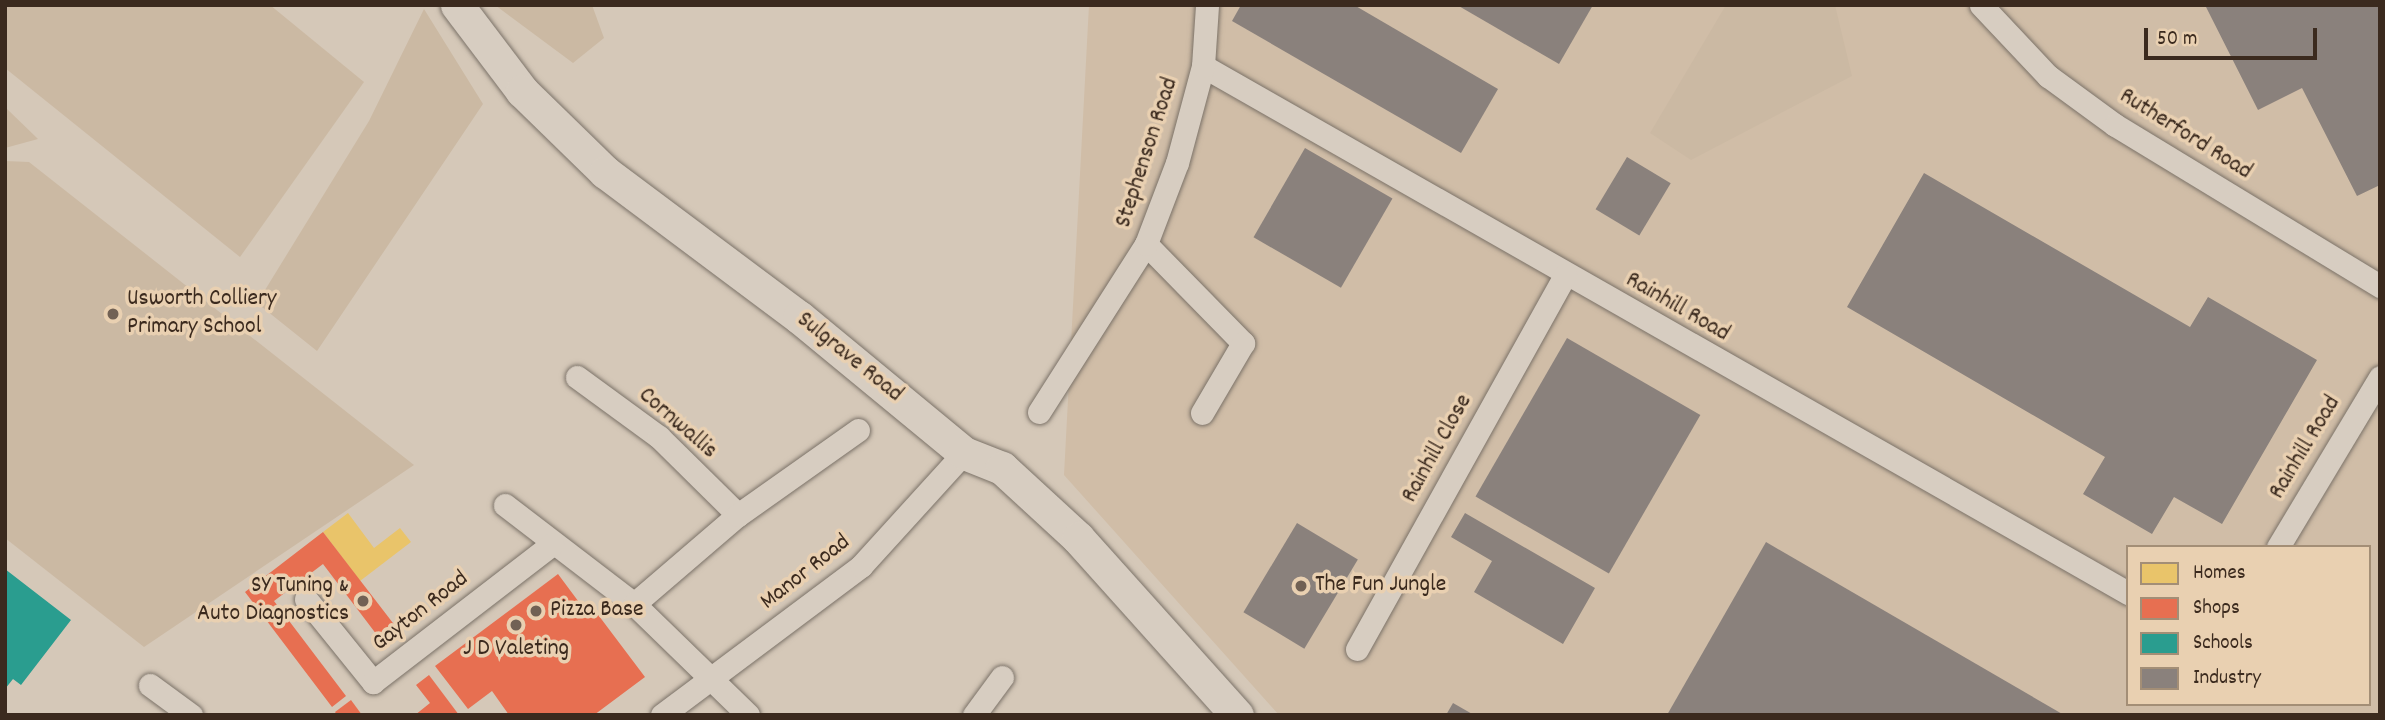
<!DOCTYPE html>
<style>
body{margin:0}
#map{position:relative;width:2385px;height:720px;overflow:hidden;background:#d5c8b8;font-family:Dekko,sans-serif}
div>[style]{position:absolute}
.built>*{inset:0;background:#d0bda7}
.green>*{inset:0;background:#cbb9a3}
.homes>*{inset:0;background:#e9c46a}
.shops>*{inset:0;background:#e76f51}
.schools>*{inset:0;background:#2a9d8f}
.industry>*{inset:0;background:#8a817c;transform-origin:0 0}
.roads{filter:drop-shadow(0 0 2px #7b7268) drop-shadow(0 0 2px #7b7268)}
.street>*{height:23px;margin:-11.5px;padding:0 11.5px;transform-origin:11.5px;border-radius:11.5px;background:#d7cdc1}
.secondary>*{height:33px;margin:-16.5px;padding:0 16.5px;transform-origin:16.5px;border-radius:16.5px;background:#d7cdc1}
.dots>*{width:19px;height:19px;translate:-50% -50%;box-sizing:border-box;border:4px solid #e9d0b1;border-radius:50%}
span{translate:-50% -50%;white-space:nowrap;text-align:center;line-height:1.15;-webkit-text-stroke:7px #e9d0b1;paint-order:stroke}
.street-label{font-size:24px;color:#3b2a1e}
.poi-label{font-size:24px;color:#3b2a1e}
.left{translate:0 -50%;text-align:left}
.right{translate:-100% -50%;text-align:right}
.frame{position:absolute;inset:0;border:7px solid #3b2a1e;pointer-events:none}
.legend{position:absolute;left:2126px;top:545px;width:245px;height:161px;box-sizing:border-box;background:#e9d0b1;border:2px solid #a38e76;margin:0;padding:9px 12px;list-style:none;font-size:21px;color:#3b2a1e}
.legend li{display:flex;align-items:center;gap:14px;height:35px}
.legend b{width:35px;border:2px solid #a38e76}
.scale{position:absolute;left:2144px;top:28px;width:173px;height:32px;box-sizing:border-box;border:4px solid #3b2a1e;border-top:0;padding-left:9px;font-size:21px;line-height:24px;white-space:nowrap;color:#3b2a1e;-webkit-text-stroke:5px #e9d0b1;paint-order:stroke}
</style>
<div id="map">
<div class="built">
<div style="clip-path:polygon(evenodd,1089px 5px,2380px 5px,2380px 715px,1279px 715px,1064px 475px,1089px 5px,2128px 547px,2369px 547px,2369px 704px,2128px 704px,2128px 547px)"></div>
</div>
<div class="green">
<div style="clip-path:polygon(5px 5px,270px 5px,364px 82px,240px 257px,5px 68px)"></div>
<div style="clip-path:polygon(495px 5px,592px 5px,604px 38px,573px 63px)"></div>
<div style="clip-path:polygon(1726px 5px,1835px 5px,1852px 76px,1691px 160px,1650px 133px)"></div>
<div style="clip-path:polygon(424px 9px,483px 104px,317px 351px,257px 303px,369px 121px)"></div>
<div style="clip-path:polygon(5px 107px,38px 139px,5px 148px)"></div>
<div style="clip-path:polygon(5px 161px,29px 162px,414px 465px,144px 647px,5px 538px)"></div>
</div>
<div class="homes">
<div style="clip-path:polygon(348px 513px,374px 548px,400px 528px,411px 542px,360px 581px,323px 532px)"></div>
</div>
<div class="shops">
<div style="clip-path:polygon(323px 532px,396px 627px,380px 639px,323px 564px,274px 601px,346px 696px,332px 707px,245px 592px)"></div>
<div style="clip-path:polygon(558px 574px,590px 617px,596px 612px,645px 677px,594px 715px,509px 715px,492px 691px,468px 709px,435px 666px)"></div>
<div style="clip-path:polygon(429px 675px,459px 715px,415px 715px,430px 703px,416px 685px)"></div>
<div style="clip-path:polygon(351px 700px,362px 715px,337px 715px,335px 712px)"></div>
</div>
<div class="schools">
<div style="clip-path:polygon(5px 569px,71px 620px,21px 685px,13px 679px,5px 689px)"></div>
</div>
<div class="industry">
<div style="clip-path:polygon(1241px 5px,1354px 5px,1498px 89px,1461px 153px,1232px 21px)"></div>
<div style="clip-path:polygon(1457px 5px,1593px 5px,1559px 64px)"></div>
<div style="clip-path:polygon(2205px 5px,2380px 5px,2380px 185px,2357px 196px,2302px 88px,2258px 110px)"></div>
<div style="left:1305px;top:148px;width:101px;height:103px;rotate:30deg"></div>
<div style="left:1627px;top:157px;width:51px;height:61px;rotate:31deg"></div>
<div style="clip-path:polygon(1924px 173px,2190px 327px,2208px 297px,2317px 360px,2222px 524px,2174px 497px,2152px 534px,2083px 494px,2105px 457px,1847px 307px)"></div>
<div style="left:1567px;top:338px;width:154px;height:183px;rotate:30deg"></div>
<div style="clip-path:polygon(1465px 513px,1595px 588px,1563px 644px,1474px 592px,1492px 561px,1451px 537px)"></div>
<div style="left:1297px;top:523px;width:71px;height:104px;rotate:31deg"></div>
<div style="clip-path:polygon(1766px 542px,2064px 715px,1667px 715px)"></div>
<div style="clip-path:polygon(1453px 703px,1474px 715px,1446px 715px)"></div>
</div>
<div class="roads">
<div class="street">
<div style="left:1981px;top:5px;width:98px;rotate:46.7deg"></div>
<div style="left:2048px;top:76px;width:83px;rotate:36.2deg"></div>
<div style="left:2115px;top:125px;width:310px;rotate:31.3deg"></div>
<div style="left:1203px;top:66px;width:1065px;rotate:29.67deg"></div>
<div style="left:1146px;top:244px;width:139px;rotate:45.6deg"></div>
<div style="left:1243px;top:343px;width:81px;rotate:120.4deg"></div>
<div style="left:577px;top:377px;width:102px;rotate:36.2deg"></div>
<div style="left:659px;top:437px;width:111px;rotate:44.6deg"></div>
<div style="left:1039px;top:412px;width:199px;rotate:-57.5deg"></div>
<div style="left:1146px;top:244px;width:87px;rotate:-69.1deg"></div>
<div style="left:1177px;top:163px;width:100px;rotate:-75deg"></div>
<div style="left:1203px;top:66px;width:61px;rotate:-86.2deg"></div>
<div style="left:505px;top:505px;width:163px;rotate:37.5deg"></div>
<div style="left:634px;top:604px;width:159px;rotate:44.2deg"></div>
<div style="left:2278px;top:547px;width:198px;rotate:-59deg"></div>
<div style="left:306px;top:599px;width:107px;rotate:51.1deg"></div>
<div style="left:373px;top:682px;width:226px;rotate:-37.6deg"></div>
<div style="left:634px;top:604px;width:137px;rotate:-40.6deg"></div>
<div style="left:738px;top:515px;width:147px;rotate:-35.3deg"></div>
<div style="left:1357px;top:649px;width:428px;rotate:-60.9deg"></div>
<div style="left:150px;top:685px;width:51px;rotate:36.2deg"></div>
<div style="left:662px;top:715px;width:249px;rotate:-36.8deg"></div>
<div style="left:861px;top:566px;width:153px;rotate:-47.7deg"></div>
<div style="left:974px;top:715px;width:47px;rotate:-53.6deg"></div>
</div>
<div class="secondary">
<div style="left:457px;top:5px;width:108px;rotate:52.9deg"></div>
<div style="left:522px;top:91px;width:116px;rotate:44.3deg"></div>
<div style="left:605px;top:172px;width:242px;rotate:36.8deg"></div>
<div style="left:799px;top:317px;width:214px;rotate:39.5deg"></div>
<div style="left:964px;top:453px;width:41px;rotate:21.5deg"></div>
<div style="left:1002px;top:468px;width:103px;rotate:42.6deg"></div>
<div style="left:1078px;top:538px;width:238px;rotate:48.1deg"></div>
</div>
</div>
<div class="dots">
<div style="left:113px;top:314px;background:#716154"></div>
<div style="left:1301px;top:586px;background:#716154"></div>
<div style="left:363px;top:601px;background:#716154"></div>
<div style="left:536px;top:611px;background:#716154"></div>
<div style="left:516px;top:625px;background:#716154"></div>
</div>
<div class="street-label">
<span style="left:2185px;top:135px;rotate:32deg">Rutherford Road</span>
<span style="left:1148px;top:153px;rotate:-72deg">Stephenson Road</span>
<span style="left:1677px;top:308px;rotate:30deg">Rainhill Road</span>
<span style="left:849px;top:358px;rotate:39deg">Sulgrave Road</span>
<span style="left:677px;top:424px;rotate:41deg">Cornwallis</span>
<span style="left:2306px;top:448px;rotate:-59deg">Rainhill Road</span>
<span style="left:1438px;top:449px;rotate:-61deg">Rainhill Close</span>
<span style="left:806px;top:573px;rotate:-38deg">Manor Road</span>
<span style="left:421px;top:612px;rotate:-38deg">Gayton Road</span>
</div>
<div class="poi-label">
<span class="left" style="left:127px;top:314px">Usworth Colliery<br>Primary School</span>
<span class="left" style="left:1315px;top:586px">The Fun Jungle</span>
<span class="right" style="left:349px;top:601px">SY Tuning &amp;<br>Auto Diagnostics</span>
<span class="left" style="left:550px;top:611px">Pizza Base</span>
<span style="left:516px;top:650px">J D Valeting</span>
</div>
<div class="frame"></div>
<ul class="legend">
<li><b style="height:19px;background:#e9c46a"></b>Homes</li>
<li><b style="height:19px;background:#e76f51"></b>Shops</li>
<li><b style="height:19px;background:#2a9d8f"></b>Schools</li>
<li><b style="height:19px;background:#8a817c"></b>Industry</li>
</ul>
<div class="scale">50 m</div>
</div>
